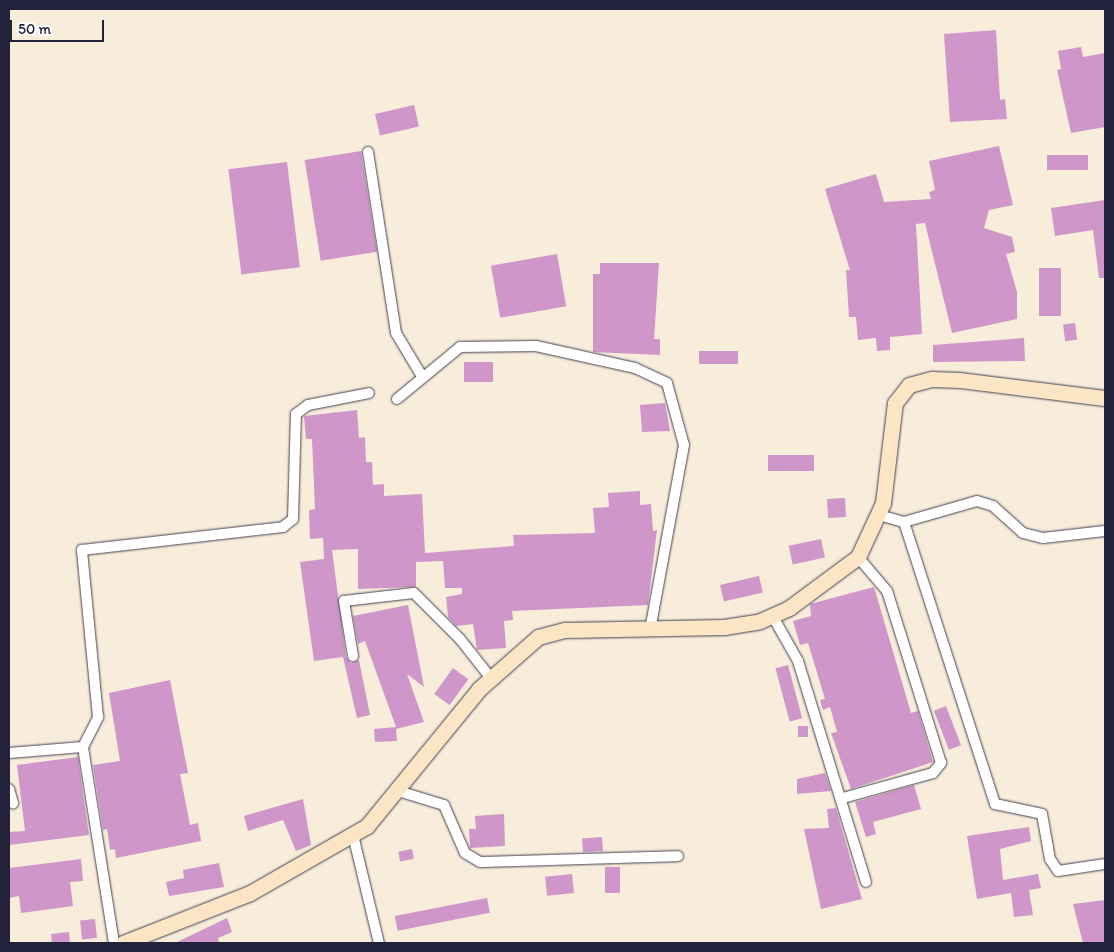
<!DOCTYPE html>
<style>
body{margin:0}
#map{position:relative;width:1114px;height:952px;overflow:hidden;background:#f8ecdb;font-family:Itim,sans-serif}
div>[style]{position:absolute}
.building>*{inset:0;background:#cf96c9;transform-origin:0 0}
.roads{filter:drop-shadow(0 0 1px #424053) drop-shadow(0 0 1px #424053)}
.street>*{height:10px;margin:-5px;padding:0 5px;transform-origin:5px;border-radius:5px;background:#fff}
.secondary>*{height:15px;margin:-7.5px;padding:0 7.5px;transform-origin:7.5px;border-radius:7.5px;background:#fce5c4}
span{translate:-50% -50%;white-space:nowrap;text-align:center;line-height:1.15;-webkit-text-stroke:4px #fff;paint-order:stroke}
.frame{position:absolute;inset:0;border:10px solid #22223b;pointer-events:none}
.scale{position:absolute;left:10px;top:20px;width:94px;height:22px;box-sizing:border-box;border:2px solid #22223b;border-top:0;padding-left:6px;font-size:15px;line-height:18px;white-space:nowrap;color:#22223b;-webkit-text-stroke:4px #fff;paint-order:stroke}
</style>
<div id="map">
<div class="building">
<div style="clip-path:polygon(996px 30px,1000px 100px,1005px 99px,1007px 119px,950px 122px,944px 34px)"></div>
<div style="clip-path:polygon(1081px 47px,1083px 57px,1105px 53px,1105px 127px,1071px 133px,1057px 70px,1061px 69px,1058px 51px)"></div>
<div style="left:414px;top:105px;width:22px;height:40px;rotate:77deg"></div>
<div style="clip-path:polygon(999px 146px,1013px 205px,989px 210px,984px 228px,1012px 237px,1015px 252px,1006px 254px,1017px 292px,1017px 319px,952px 333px,925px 223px,916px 224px,922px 334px,890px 337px,890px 350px,877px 351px,876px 338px,858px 340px,856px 317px,849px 317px,846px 270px,850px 270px,825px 189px,876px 174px,884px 202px,931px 199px,929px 192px,935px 190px,929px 161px)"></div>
<div style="left:361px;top:151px;width:102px;height:57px;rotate:81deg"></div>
<div style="left:1088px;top:155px;width:15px;height:41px;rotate:90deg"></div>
<div style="left:287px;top:162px;width:106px;height:59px;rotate:83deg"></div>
<div style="clip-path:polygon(1105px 200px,1105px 278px,1099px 278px,1093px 230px,1055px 236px,1051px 208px)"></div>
<div style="left:557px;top:254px;width:53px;height:67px;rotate:80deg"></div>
<div style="clip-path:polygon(600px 263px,659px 263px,654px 339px,660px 339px,660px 355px,593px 352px,593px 274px,600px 274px)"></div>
<div style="left:1039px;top:268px;width:22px;height:48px"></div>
<div style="left:1075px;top:323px;width:17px;height:12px;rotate:83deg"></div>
<div style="clip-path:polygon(1024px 338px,1025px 361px,933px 362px,933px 345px)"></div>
<div style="left:699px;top:351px;width:39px;height:13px"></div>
<div style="left:464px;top:362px;width:29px;height:20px"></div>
<div style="clip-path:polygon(665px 403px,670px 431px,642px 432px,640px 405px)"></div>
<div style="clip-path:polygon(357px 410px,359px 438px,365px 437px,366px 462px,372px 462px,373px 485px,384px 484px,384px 496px,422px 494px,425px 553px,514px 546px,513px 535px,595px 533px,593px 508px,609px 507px,608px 493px,640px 491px,640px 505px,651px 504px,653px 531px,657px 530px,648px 605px,512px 611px,513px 620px,504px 621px,506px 648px,477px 650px,473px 624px,456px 626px,448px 617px,446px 597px,462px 594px,462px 588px,445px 588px,443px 561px,416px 562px,416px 587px,358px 589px,358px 549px,332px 550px,346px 657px,351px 663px,359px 660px,370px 715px,357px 718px,343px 657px,314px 661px,300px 562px,324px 559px,323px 538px,310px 539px,309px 510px,315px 509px,314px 485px,312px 439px,306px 439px,304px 416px)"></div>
<div style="left:768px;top:455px;width:46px;height:16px"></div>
<div style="left:845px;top:498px;width:19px;height:18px;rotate:87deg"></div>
<div style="left:821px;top:539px;width:19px;height:33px;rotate:78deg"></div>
<div style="left:759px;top:576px;width:17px;height:40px;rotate:77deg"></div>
<div style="clip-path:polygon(874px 587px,911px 713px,918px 711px,933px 762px,851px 789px,831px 733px,837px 732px,830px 707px,823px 710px,820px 700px,825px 699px,808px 643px,800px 645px,793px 621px,811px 616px,810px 604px)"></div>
<div style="clip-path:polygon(408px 605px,424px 687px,407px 674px,424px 722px,396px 729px,397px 741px,375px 742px,374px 729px,396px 727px,365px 641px,358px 644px,353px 616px)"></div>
<div style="left:788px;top:665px;width:55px;height:13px;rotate:75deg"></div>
<div style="left:453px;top:668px;width:19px;height:32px;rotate:36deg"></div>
<div style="clip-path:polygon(170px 680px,188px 773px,180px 774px,190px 825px,198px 823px,201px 841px,116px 858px,115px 849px,110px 850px,107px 829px,103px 830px,93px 765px,120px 761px,109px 693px)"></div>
<div style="left:946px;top:706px;width:42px;height:13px;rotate:69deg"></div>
<div style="left:798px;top:726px;width:10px;height:11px"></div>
<div style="clip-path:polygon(78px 757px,89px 835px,9px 845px,9px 832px,25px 831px,17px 765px)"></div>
<div style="clip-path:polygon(825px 773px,831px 791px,797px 794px,797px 779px)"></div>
<div style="clip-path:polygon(914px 785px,921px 809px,873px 822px,876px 834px,866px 837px,855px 802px)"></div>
<div style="clip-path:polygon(303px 799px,311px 845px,296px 851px,283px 820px,248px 831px,244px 816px)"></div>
<div style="clip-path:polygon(836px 808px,862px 899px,821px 909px,804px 829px,829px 828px,827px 809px)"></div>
<div style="clip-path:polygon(504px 814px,505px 846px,470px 848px,469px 829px,476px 829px,475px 816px)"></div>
<div style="clip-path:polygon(1029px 827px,1031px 841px,1000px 849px,1003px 880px,1038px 874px,1041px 888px,1029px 890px,1033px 915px,1014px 917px,1011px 893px,977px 899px,967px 836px)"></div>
<div style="left:602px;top:837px;width:14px;height:20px;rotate:86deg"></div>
<div style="left:412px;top:849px;width:10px;height:14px;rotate:79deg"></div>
<div style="clip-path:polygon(81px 859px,83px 881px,70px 882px,73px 906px,21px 913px,19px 896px,9px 898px,9px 868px)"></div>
<div style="clip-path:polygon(219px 863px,224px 887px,169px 896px,166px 882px,184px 878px,183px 870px)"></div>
<div style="left:605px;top:867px;width:15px;height:26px"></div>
<div style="left:572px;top:874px;width:19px;height:27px;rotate:84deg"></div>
<div style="left:487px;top:898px;width:15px;height:94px;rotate:79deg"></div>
<div style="clip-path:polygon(1105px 900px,1105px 943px,1083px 943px,1073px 904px)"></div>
<div style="clip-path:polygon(227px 918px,232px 932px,218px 938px,219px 943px,175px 943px)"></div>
<div style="left:95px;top:919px;width:19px;height:15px;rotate:84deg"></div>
<div style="clip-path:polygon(69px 932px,70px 943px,52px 943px,51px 934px)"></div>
</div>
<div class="roads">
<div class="street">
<div style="left:368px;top:152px;width:183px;rotate:81.2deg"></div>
<div style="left:396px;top:333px;width:52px;rotate:59deg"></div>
<div style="left:397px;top:399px;width:82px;rotate:-39.5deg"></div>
<div style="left:460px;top:347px;width:76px;rotate:-0.8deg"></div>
<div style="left:536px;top:346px;width:101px;rotate:12.5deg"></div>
<div style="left:635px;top:368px;width:35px;rotate:25deg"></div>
<div style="left:667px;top:383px;width:64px;rotate:74.7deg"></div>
<div style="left:684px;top:445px;width:188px;rotate:100.4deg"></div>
<div style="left:879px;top:515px;width:26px;rotate:16deg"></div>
<div style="left:904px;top:522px;width:76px;rotate:-16deg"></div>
<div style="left:977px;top:501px;width:17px;rotate:17deg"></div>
<div style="left:993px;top:506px;width:40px;rotate:42deg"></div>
<div style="left:1023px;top:533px;width:21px;rotate:14deg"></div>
<div style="left:1043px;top:538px;width:62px;rotate:-6.4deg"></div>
<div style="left:904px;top:522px;width:296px;rotate:72.1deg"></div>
<div style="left:995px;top:804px;width:48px;rotate:12deg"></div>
<div style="left:1042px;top:814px;width:46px;rotate:79.9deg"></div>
<div style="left:1050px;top:859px;width:14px;rotate:56deg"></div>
<div style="left:1058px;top:871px;width:48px;rotate:-8.5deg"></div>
<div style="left:772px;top:615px;width:53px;rotate:60.5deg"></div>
<div style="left:798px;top:661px;width:231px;rotate:72.9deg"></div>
<div style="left:353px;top:656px;width:56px;rotate:-99.3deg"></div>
<div style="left:344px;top:601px;width:70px;rotate:-6.5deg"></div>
<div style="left:414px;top:593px;width:65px;rotate:45deg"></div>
<div style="left:460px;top:639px;width:48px;rotate:51.7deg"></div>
<div style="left:9px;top:753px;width:74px;rotate:-4.6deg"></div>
<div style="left:9px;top:789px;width:15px;rotate:74deg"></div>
<div style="left:398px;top:791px;width:48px;rotate:16.9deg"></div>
<div style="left:444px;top:805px;width:52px;rotate:66.4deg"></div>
<div style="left:465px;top:853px;width:17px;rotate:31deg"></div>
<div style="left:480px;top:862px;width:198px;rotate:-1.7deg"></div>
<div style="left:843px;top:798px;width:93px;rotate:-15.5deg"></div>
<div style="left:933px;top:773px;width:13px;rotate:-51deg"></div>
<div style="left:941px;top:763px;width:180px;rotate:-107.4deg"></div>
<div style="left:887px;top:591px;width:45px;rotate:-130.5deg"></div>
<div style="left:353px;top:835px;width:111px;rotate:76.5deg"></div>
<div style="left:114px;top:943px;width:198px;rotate:-99deg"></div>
<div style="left:83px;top:747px;width:34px;rotate:-63deg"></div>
<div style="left:98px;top:717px;width:168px;rotate:-95.5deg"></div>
<div style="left:82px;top:550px;width:202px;rotate:-6.5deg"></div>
<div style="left:283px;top:527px;width:13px;rotate:-39deg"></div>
<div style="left:293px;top:519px;width:105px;rotate:-88.4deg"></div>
<div style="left:296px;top:414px;width:15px;rotate:-37deg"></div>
<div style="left:308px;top:405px;width:62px;rotate:-11.1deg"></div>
</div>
<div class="secondary">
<div style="left:123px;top:943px;width:136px;rotate:-21.5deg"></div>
<div style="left:250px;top:893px;width:135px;rotate:-29.8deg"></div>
<div style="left:367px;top:826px;width:177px;rotate:-50.7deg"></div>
<div style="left:479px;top:689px;width:79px;rotate:-41.4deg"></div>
<div style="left:538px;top:637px;width:28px;rotate:-15deg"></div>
<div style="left:565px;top:630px;width:159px;rotate:-1.1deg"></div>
<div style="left:724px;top:627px;width:36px;rotate:-9deg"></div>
<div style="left:760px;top:621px;width:32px;rotate:-24deg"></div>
<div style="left:789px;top:608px;width:86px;rotate:-36.5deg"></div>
<div style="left:858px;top:557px;width:60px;rotate:-65.2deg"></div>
<div style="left:883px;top:503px;width:101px;rotate:-83.2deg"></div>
<div style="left:895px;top:403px;width:23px;rotate:-52deg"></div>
<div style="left:909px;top:385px;width:24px;rotate:-15deg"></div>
<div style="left:932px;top:379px;width:28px;rotate:2deg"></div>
<div style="left:960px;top:380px;width:146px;rotate:7.1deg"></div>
</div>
</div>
<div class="frame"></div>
<div class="scale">50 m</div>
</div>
